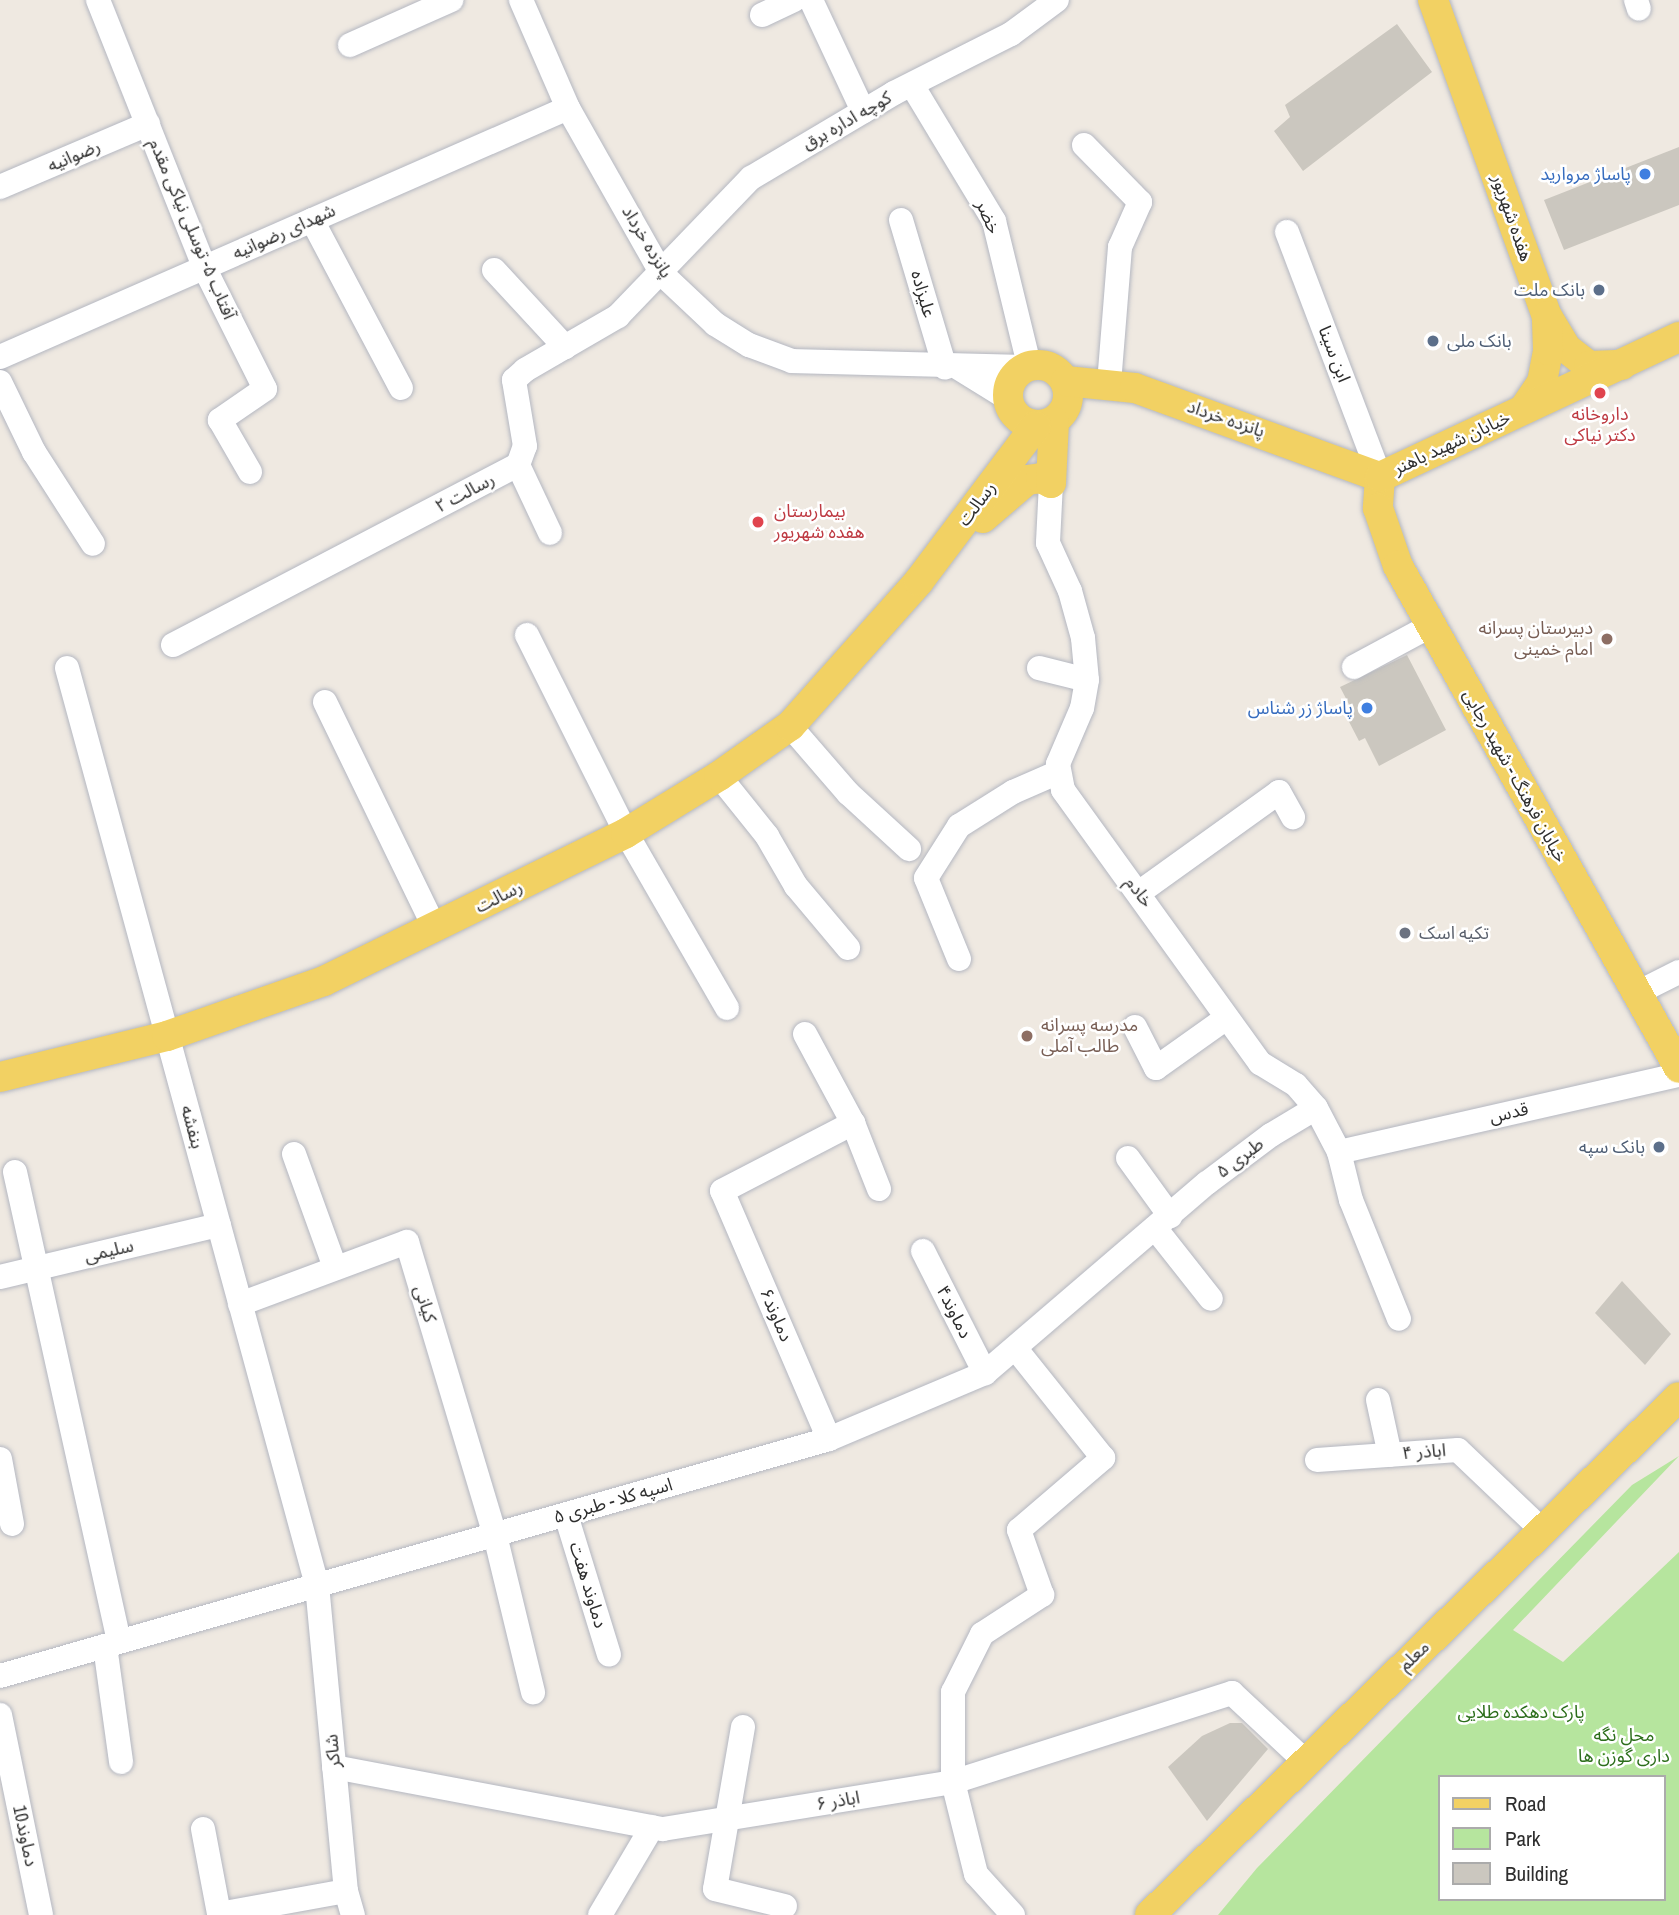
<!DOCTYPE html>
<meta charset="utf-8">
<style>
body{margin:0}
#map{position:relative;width:1679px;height:1915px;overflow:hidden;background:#efe9e1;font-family:"Archivo Narrow","Noto Sans Arabic",sans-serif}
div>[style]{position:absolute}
.green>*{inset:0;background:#b6e59e}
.building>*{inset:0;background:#cbc7bf}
.roads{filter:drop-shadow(0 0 2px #b4b7c1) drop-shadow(0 0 2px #b4b7c1)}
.minor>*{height:24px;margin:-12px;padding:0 12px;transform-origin:12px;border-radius:12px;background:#fff}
.major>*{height:30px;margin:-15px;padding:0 15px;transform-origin:15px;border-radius:15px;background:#f2d163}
.major>.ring{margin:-15px;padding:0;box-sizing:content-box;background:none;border:30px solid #f2d163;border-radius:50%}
.dots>*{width:19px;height:19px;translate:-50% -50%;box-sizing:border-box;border:4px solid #fff;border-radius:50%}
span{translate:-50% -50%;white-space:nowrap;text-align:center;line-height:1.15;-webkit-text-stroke:5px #fff;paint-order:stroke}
.street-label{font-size:18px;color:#2e2e2e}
.shop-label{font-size:18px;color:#366cbe}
.right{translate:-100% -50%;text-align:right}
.service-label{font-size:18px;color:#4e5e75}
.left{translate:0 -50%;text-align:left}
.health-label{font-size:18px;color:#be3a42}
.education-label{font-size:18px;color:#785e54}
.worship-label{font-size:18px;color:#5b616d}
.park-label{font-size:18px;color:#2c6e1b}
.legend{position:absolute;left:1438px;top:1775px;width:228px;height:126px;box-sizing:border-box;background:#fff;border:2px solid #ababab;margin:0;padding:9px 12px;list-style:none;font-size:21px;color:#2e2e2e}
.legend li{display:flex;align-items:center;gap:14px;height:35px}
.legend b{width:35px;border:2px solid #ababab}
</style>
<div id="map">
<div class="green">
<div style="clip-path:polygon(evenodd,1679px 1456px,1513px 1630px,1563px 1662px,1679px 1552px,1679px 1915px,1218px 1915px,1257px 1868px,1632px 1485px,1679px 1456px,1439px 1777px,1663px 1777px,1663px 1899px,1439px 1899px,1439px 1777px)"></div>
</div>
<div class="building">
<div style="clip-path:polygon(1397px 24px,1432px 72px,1303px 171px,1274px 131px,1290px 117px,1285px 105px)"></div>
<div style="clip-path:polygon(1679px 147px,1679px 205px,1564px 250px,1544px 200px)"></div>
<div style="clip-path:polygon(1407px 655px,1446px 730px,1379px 766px,1365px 738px,1359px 741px,1346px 716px,1353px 712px,1340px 687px)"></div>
<div style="clip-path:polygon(1622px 1281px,1671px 1334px,1645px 1365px,1595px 1313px)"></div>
<div style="clip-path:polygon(1230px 1723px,1242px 1723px,1268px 1749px,1207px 1821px,1168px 1767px,1202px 1736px)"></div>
</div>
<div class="roads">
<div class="minor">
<div style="left:98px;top:0;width:287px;rotate:68.3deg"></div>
<div style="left:204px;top:267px;width:136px;rotate:63.4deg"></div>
<div style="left:265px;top:389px;width:55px;rotate:145.4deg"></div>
<div style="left:220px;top:420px;width:60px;rotate:60deg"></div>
<div style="left:521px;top:0;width:118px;rotate:66.5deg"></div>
<div style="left:568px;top:108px;width:191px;rotate:60.5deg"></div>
<div style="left:662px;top:274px;width:73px;rotate:43.3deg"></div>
<div style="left:715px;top:324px;width:40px;rotate:32deg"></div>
<div style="left:749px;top:345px;width:46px;rotate:20.4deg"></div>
<div style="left:792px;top:361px;width:231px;rotate:1.5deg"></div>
<div style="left:811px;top:0;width:123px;rotate:64.9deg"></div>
<div style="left:1636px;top:0;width:9px;rotate:72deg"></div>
<div style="left:762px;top:15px;width:35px;rotate:-25deg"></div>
<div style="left:350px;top:45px;width:111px;rotate:-24deg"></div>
<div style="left:912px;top:85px;width:159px;rotate:58.9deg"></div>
<div style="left:994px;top:221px;width:148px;rotate:76.3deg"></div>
<div style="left:1084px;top:145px;width:80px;rotate:45.5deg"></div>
<div style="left:1140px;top:202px;width:49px;rotate:114deg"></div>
<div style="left:1120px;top:247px;width:138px;rotate:94.6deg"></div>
<div style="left:0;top:187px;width:161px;rotate:-23.1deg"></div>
<div style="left:312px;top:220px;width:190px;rotate:62.1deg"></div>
<div style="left:901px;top:220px;width:154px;rotate:73.4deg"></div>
<div style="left:1287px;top:232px;width:262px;rotate:69.2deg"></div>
<div style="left:494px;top:270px;width:105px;rotate:47.3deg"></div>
<div style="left:0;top:357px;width:620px;rotate:-23.67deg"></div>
<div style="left:957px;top:367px;width:59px;rotate:31.8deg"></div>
<div style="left:0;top:382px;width:78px;rotate:64.1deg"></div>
<div style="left:34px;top:452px;width:109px;rotate:57.3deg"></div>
<div style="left:518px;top:465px;width:75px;rotate:64.8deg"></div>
<div style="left:1051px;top:483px;width:60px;rotate:92.9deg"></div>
<div style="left:1048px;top:543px;width:53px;rotate:65.4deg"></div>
<div style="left:1070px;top:591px;width:49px;rotate:74.5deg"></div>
<div style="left:1083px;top:638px;width:42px;rotate:84.6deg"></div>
<div style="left:1087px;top:680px;width:28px;rotate:100deg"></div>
<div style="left:1082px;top:708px;width:61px;rotate:113.2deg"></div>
<div style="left:1058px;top:764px;width:26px;rotate:79deg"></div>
<div style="left:1063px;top:790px;width:337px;rotate:54.2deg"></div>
<div style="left:1260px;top:1063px;width:42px;rotate:31.4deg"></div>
<div style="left:1296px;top:1085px;width:30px;rotate:49deg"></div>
<div style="left:1316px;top:1108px;width:50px;rotate:62.4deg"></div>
<div style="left:1339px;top:1152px;width:49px;rotate:76deg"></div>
<div style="left:1351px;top:1200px;width:128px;rotate:68deg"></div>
<div style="left:527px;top:635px;width:221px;rotate:63.4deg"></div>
<div style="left:626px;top:833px;width:202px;rotate:60deg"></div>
<div style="left:173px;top:645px;width:389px;rotate:-27.6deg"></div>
<div style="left:518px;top:465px;width:20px;rotate:-70deg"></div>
<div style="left:525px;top:446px;width:67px;rotate:-99.5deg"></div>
<div style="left:514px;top:380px;width:15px;rotate:-42deg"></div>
<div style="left:525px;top:370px;width:108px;rotate:-30.1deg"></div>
<div style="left:618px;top:316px;width:192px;rotate:-46.1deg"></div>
<div style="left:751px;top:178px;width:166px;rotate:-30.7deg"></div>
<div style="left:894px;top:93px;width:131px;rotate:-26.8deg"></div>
<div style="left:1011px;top:34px;width:57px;rotate:-36.5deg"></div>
<div style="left:1354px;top:667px;width:89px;rotate:-28.3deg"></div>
<div style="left:67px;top:668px;width:950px;rotate:74.75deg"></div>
<div style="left:317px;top:1585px;width:307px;rotate:84.6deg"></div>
<div style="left:346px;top:1891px;width:25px;rotate:74deg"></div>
<div style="left:1039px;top:668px;width:49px;rotate:14deg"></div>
<div style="left:325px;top:702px;width:252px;rotate:64.1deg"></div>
<div style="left:790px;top:726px;width:89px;rotate:49.1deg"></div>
<div style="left:848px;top:793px;width:83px;rotate:42.6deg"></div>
<div style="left:719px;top:776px;width:77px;rotate:51.3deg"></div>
<div style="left:767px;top:836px;width:58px;rotate:59.9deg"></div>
<div style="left:796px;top:886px;width:81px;rotate:50deg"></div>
<div style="left:1140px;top:892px;width:171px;rotate:-35.7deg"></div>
<div style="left:1279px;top:792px;width:29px;rotate:61deg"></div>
<div style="left:959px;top:959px;width:87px;rotate:-112.2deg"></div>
<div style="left:926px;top:878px;width:62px;rotate:-57.6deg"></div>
<div style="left:959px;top:826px;width:64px;rotate:-32.2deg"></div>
<div style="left:1013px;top:792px;width:50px;rotate:-23.5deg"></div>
<div style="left:1637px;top:993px;width:47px;rotate:-26.6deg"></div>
<div style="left:1135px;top:1027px;width:46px;rotate:62.9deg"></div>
<div style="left:1156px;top:1068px;width:85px;rotate:-35.4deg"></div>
<div style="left:805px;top:1034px;width:101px;rotate:61.7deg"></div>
<div style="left:853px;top:1123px;width:71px;rotate:68.5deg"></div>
<div style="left:1339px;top:1152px;width:349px;rotate:-12.8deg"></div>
<div style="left:294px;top:1154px;width:120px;rotate:70.1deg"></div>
<div style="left:1128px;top:1158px;width:72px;rotate:54.1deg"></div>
<div style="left:15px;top:1172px;width:481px;rotate:77.5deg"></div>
<div style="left:1155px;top:1228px;width:90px;rotate:51.7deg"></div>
<div style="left:923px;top:1251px;width:137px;rotate:63.1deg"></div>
<div style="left:0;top:1277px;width:225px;rotate:-13.4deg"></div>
<div style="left:240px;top:1304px;width:178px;rotate:-20.4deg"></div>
<div style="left:407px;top:1242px;width:306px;rotate:73.3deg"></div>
<div style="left:495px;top:1535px;width:162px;rotate:76.4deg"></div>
<div style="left:1378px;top:1400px;width:56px;rotate:77.7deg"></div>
<div style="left:829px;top:1439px;width:270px;rotate:-113.3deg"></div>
<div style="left:722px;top:1191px;width:148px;rotate:-27.4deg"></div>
<div style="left:0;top:1459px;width:66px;rotate:79.5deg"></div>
<div style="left:1317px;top:1460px;width:141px;rotate:-4.1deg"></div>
<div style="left:1458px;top:1450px;width:116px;rotate:43.6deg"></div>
<div style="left:566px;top:1515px;width:146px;rotate:72.9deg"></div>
<div style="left:105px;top:1646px;width:117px;rotate:82.1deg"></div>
<div style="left:0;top:1676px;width:862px;rotate:-15.95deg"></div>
<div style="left:829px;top:1439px;width:169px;rotate:-22.9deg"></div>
<div style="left:985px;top:1373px;width:292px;rotate:-40.6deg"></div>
<div style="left:1207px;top:1183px;width:80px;rotate:-36.9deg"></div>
<div style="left:1271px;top:1135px;width:52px;rotate:-31deg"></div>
<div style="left:0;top:1715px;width:204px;rotate:78.4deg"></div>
<div style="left:743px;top:1727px;width:164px;rotate:99.8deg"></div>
<div style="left:715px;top:1889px;width:72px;rotate:13.7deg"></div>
<div style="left:334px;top:1767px;width:335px;rotate:10.7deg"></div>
<div style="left:663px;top:1829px;width:294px;rotate:-9.2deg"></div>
<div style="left:953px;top:1782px;width:293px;rotate:-17.7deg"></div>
<div style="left:1232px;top:1693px;width:101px;rotate:43deg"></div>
<div style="left:203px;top:1829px;width:86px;rotate:79.3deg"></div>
<div style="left:219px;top:1914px;width:129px;rotate:-10.3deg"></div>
<div style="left:600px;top:1915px;width:102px;rotate:-59.4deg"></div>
<div style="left:1013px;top:1915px;width:55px;rotate:-132.1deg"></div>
<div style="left:976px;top:1874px;width:95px;rotate:-104deg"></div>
<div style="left:953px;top:1782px;width:90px;rotate:-90deg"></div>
<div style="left:953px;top:1692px;width:65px;rotate:-63.4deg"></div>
<div style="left:982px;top:1634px;width:72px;rotate:-33deg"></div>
<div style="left:1042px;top:1595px;width:69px;rotate:-109.5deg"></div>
<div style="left:1019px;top:1530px;width:111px;rotate:-40.6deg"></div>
<div style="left:1103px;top:1458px;width:139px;rotate:-128.6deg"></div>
</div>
<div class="major">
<div style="left:1433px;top:0;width:336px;rotate:70.2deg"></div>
<div style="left:1547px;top:316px;width:37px;rotate:59deg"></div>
<div style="left:1566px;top:348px;width:29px;rotate:38deg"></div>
<div style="left:1589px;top:366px;width:33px;rotate:-2deg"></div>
<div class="ring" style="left:1008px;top:365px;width:30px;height:30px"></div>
<div style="left:1066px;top:381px;width:69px;rotate:5.8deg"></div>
<div style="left:1135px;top:388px;width:261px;rotate:20deg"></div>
<div style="left:1524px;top:409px;width:32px;rotate:-56deg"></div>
<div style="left:1542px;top:382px;width:33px;rotate:-79deg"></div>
<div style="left:1548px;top:350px;width:34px;rotate:-92deg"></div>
<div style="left:1380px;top:477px;width:31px;rotate:94deg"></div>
<div style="left:1378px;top:508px;width:61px;rotate:71deg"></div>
<div style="left:1398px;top:566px;width:575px;rotate:60.76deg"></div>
<div style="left:1380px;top:477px;width:330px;rotate:-25.1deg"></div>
<div style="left:983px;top:518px;width:58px;rotate:-40.8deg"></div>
<div style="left:1027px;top:480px;width:14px;rotate:-8deg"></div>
<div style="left:1041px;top:478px;width:11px;rotate:27deg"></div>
<div style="left:1051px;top:483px;width:61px;rotate:-87.2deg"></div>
<div style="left:0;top:1077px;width:172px;rotate:-13.8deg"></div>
<div style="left:167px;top:1036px;width:166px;rotate:-19.3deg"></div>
<div style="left:324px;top:981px;width:336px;rotate:-26.1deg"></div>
<div style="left:626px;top:833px;width:109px;rotate:-31.5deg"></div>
<div style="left:719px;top:776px;width:87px;rotate:-35.2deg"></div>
<div style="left:790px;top:726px;width:194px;rotate:-48.3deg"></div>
<div style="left:919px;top:581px;width:194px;rotate:-53deg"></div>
<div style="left:1150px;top:1915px;width:740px;rotate:-44.4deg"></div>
</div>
</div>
<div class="dots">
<div style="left:1645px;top:174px;background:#3f7fe0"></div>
<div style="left:1599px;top:290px;background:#5c6f8a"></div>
<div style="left:1433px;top:341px;background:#5c6f8a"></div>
<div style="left:1600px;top:393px;background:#e0444e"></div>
<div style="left:758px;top:522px;background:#e0444e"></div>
<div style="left:1607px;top:639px;background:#8d6e63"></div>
<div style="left:1367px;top:708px;background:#3f7fe0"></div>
<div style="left:1405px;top:933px;background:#6b7280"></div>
<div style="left:1027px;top:1036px;background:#8d6e63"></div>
<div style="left:1659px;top:1147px;background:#5c6f8a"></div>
</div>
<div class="street-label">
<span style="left:847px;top:121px;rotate:-30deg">کوچه اداره برق</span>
<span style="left:74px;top:156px;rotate:-23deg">رضوانیه</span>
<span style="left:988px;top:217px;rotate:66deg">خضر</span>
<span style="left:1512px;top:218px;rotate:71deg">هفده شهریور</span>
<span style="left:192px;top:229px;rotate:67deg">آفتاب ۵- توسلی نیاکی مقدم</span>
<span style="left:284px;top:232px;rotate:-24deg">شهدای رضوانیه</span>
<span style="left:647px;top:242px;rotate:59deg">پانزده خرداد</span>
<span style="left:923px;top:294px;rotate:74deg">علیزاده</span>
<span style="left:1334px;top:354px;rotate:69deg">ابن سینا</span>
<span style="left:1226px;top:419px;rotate:19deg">پانزده خرداد</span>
<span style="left:1452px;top:443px;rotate:-25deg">خیابان شهید باهنر</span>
<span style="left:465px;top:493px;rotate:-28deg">رسالت ۲</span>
<span style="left:977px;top:504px;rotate:-53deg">رسالت</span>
<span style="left:1515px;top:776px;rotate:61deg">خیابان فرهنگ - شهید رجایی</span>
<span style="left:1139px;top:892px;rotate:53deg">خادم</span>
<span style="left:499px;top:897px;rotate:-27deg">رسالت</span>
<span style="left:1509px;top:1113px;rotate:-13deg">قدس</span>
<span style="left:192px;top:1127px;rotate:75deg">بنفشه</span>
<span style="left:1240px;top:1158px;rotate:-37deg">طبری ۵</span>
<span style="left:109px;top:1251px;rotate:-13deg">سلیمی</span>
<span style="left:425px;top:1304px;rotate:73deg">کیانی</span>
<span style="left:954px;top:1312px;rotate:63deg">دماوند۴</span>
<span style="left:776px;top:1315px;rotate:67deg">دماوند۶</span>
<span style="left:1424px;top:1452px;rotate:-4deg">اباذر ۴</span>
<span style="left:613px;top:1501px;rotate:-16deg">اسپه کلا - طبری ۵</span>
<span style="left:588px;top:1585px;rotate:73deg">دماوند هفت</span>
<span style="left:1414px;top:1656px;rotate:-44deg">معلم</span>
<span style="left:333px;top:1751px;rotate:-95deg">شاکر</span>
<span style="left:838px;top:1801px;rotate:-9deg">اباذر ۶</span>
<span style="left:25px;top:1836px;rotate:78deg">دماوند10</span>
</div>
<div class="shop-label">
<span class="right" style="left:1631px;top:174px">پاساژ مروارید</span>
<span class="right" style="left:1353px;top:708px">پاساژ زر شناس</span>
</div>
<div class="service-label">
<span class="right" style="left:1585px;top:290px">بانک ملت</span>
<span class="left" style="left:1447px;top:341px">بانک ملی</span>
<span class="right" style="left:1645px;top:1147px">بانک سپه</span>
</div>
<div class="health-label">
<span style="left:1600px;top:425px">داروخانه<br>دکتر نیاکی</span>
<span class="left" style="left:774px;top:522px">بیمارستان<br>هفده شهریور</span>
</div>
<div class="education-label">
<span class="right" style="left:1593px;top:639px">دبیرستان پسرانه<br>امام خمینی</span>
<span class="left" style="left:1041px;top:1036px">مدرسه پسرانه<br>طالب آملی</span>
</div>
<div class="worship-label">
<span class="left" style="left:1419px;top:933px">تکیه اسک</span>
</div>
<div class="park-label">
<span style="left:1521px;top:1712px">پارک دهکده طلایی</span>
<span style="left:1624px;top:1746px">محل نگه<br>داری گوزن ها</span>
</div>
<ul class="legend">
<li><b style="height:9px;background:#f2d163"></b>Road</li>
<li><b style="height:19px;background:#b6e59e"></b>Park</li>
<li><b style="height:19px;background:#cbc7bf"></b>Building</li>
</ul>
</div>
